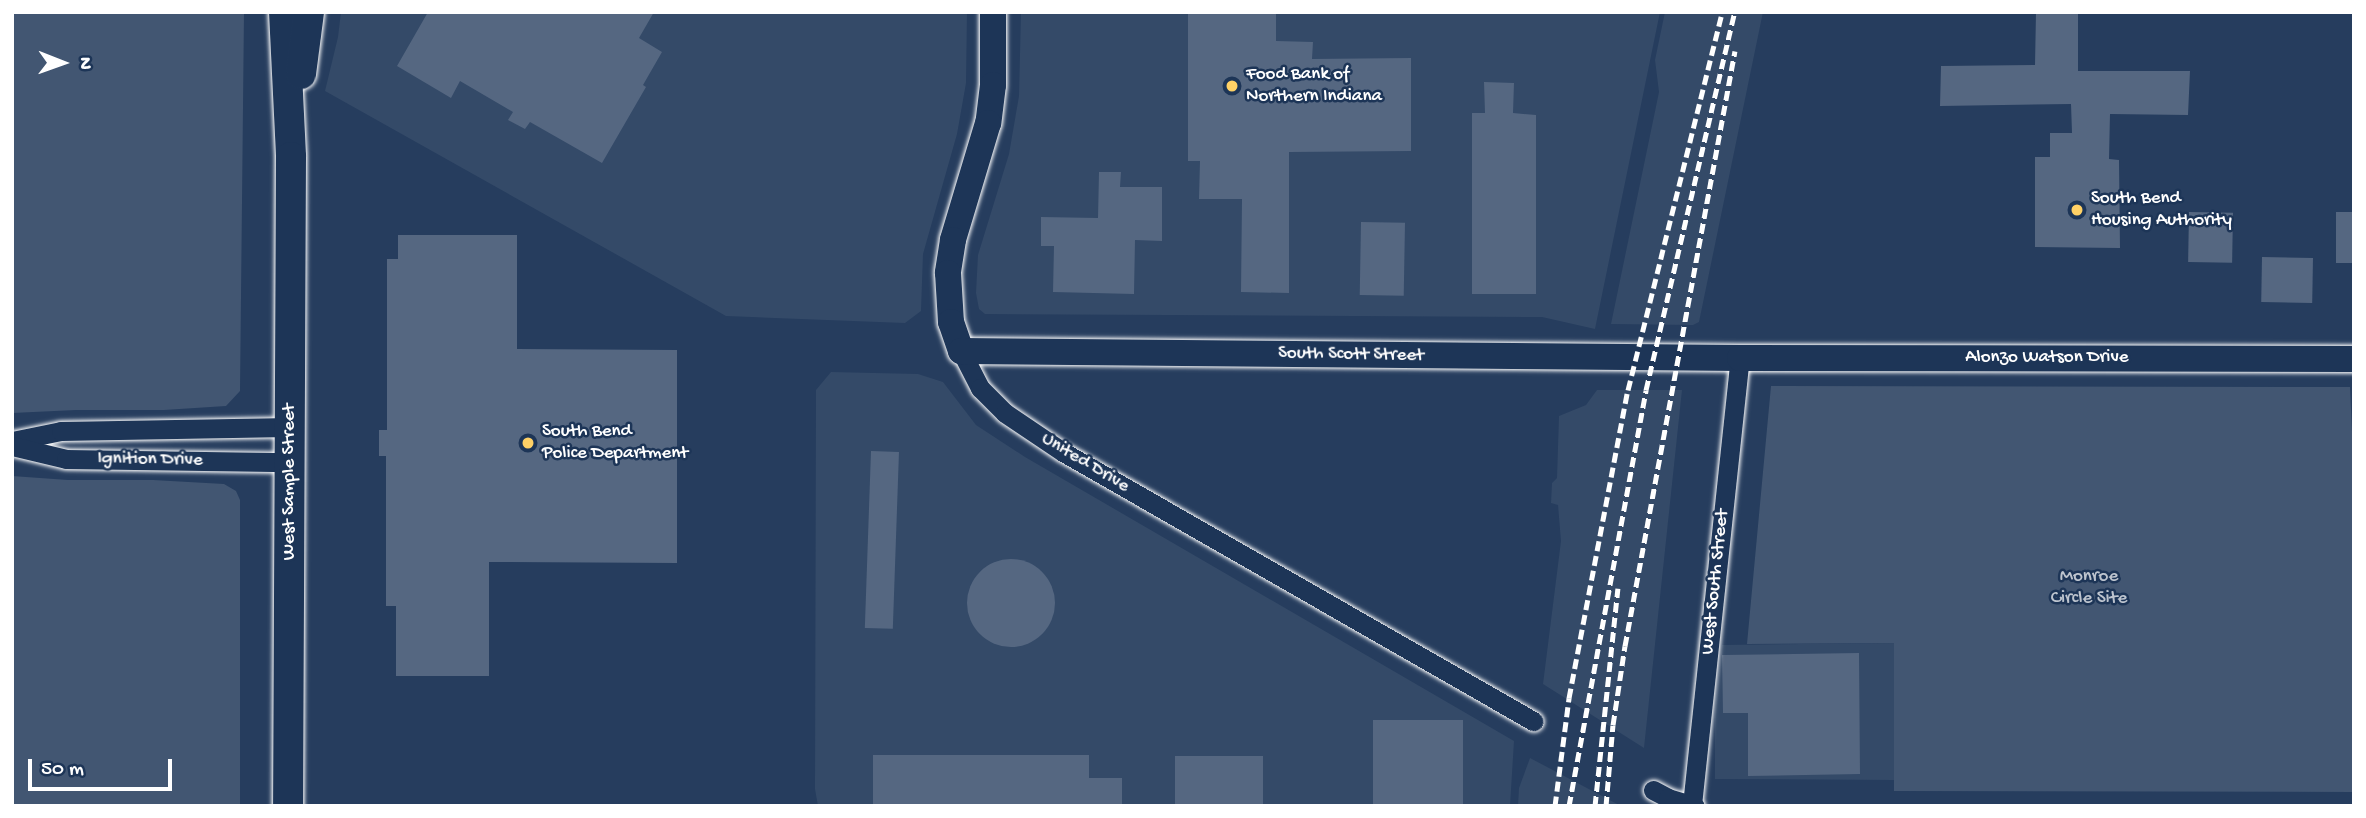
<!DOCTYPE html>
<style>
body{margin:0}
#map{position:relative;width:2366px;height:818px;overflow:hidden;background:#263d5e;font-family:"Gochi Hand",sans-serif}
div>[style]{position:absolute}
.built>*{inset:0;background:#344a68}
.green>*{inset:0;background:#425672}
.building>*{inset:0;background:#556781;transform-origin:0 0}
.round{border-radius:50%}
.roads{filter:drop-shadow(0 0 2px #fff) drop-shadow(0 0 2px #fff)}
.street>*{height:19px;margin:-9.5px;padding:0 9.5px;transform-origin:9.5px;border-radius:9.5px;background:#1d3557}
.secondary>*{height:26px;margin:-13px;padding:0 13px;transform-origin:13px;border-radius:13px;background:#1d3557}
.primary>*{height:30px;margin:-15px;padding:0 15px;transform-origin:15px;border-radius:15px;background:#1d3557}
.rail>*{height:5px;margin-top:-2.5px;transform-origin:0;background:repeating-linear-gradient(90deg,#fff 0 10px,transparent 0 15px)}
.dots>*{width:19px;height:19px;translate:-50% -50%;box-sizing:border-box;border:4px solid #1d3557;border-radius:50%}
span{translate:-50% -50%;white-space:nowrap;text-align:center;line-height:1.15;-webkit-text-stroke:5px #1d3557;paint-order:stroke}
.poi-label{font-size:19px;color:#fff}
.left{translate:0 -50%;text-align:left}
.street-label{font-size:19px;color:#fff}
.park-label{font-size:19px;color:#bdc4ce}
.frame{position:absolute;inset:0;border:14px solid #fff;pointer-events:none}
.north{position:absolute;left:28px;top:28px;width:70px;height:70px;-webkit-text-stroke:5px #1d3557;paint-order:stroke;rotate:91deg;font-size:19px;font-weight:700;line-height:28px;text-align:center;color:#fff}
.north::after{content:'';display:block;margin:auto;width:24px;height:32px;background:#fff;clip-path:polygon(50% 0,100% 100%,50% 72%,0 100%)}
.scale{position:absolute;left:28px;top:759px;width:144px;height:32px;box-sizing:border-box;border:4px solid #fff;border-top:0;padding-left:9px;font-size:21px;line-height:24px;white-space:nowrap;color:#fff;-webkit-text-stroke:5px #1d3557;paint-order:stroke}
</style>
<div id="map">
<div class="built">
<div style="clip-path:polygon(341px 12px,967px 12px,966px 83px,957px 134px,923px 254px,921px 311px,905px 323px,726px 316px,325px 91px,338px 37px)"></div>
<div style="clip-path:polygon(1021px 12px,1660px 12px,1595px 329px,1542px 317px,985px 314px,979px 309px,976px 293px,978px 255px,1009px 154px,1019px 96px)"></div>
<div style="clip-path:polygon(1665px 12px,1763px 12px,1699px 322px,1693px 325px,1611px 324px,1659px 92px,1655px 60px)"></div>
<div style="clip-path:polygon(831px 372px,918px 374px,943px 382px,976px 425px,1025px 457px,1514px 741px,1510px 806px,818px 806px,815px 789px,816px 390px)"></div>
<div style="clip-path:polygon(1597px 390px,1682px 390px,1644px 748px,1543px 684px,1561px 541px,1558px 505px,1551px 503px,1552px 483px,1557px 478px,1559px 416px,1586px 405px)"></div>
<div style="clip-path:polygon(1894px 643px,1894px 780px,1715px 779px,1715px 711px,1722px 645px)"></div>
<div style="clip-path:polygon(1530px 758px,1621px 806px,1518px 806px,1519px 788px)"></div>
</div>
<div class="green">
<div style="clip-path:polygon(12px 12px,244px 12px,240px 391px,226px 406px,164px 410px,76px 410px,12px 413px)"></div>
<div style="clip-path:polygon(1771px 386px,2350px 387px,2354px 476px,2354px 792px,1894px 791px,1894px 643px,1747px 644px)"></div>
<div style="clip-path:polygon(12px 476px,68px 480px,153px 480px,224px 484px,236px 491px,240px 500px,240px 806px,12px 806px)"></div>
</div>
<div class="building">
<div style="clip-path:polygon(428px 12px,654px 12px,639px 38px,662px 52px,643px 85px,646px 87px,602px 163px,530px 122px,525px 129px,508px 120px,513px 112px,460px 81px,451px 98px,397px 66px)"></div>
<div style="clip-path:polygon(1188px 12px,1276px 12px,1276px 41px,1313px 42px,1312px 59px,1411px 58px,1411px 151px,1289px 152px,1289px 293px,1241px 292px,1242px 199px,1199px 199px,1200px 161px,1188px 161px)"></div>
<div style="clip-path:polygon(2036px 12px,2078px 12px,2078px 71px,2190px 71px,2188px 115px,2110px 114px,2109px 159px,2119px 160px,2120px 248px,2035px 247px,2035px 157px,2050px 157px,2050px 133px,2072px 133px,2071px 104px,1940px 106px,1941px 66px,2035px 65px)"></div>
<div style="clip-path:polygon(1484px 82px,1514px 83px,1513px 113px,1536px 115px,1536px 294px,1472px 294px,1472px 113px,1485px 113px)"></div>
<div style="clip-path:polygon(1099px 172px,1121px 172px,1120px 187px,1162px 187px,1162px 241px,1135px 240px,1134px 294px,1053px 292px,1054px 246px,1041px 246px,1041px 217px,1098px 218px)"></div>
<div style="left:2189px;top:212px;width:44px;height:50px;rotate:1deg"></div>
<div style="left:2336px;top:212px;width:18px;height:51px"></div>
<div style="left:1361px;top:222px;width:44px;height:73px;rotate:1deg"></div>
<div style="clip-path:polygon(398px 235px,517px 235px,517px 349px,677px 350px,677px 563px,489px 562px,489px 676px,396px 676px,396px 606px,386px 606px,386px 456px,379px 456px,379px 430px,387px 430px,387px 259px,398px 259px)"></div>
<div style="left:2262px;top:257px;width:51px;height:45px;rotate:1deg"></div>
<div style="left:871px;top:451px;width:28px;height:177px;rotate:2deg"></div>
<div class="round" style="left:967px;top:559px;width:88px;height:88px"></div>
<div style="clip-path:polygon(1859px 653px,1860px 774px,1748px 776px,1748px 713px,1723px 713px,1722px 655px)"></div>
<div style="left:1373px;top:720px;width:90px;height:86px"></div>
<div style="clip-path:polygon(873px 755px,1089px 755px,1089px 778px,1122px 778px,1122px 806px,873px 806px)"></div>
<div style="left:1175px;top:756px;width:88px;height:50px"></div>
</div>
<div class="roads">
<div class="street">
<div style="left:961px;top:351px;width:42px;rotate:62.8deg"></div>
<div style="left:980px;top:388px;width:35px;rotate:45deg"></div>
<div style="left:1005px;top:413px;width:70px;rotate:33.9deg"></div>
<div style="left:1063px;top:452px;width:542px;rotate:29.78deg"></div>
<div style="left:12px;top:441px;width:50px;rotate:-11.5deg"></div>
<div style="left:61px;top:431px;width:229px;rotate:-1deg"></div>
<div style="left:12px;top:446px;width:56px;rotate:13.5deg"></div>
<div style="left:66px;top:459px;width:224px;rotate:0.8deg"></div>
<div style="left:1653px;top:790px;width:17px;rotate:28deg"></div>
<div style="left:1668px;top:798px;width:28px;rotate:17deg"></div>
<div style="left:1692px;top:805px;width:450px;rotate:-83.9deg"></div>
</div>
<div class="secondary">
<div style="left:993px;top:12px;width:73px;rotate:90deg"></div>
<div style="left:993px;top:85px;width:38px;rotate:97deg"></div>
<div style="left:988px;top:123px;width:122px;rotate:106.7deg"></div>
<div style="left:953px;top:240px;width:33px;rotate:99deg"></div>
<div style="left:948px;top:273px;width:49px;rotate:86.5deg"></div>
<div style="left:951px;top:322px;width:31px;rotate:71deg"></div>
<div style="left:961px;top:351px;width:779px;rotate:0.51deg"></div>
<div style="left:1740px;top:358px;width:614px;rotate:0.09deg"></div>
</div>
<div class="primary">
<div style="left:284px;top:12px;width:145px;rotate:87.2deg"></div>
<div style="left:291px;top:157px;width:649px;rotate:90.26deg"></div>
<div style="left:301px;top:74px;width:63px;rotate:-82.6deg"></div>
</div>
</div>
<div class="rail">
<div style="left:1555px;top:806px;width:109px;rotate:-82.6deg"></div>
<div style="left:1569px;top:698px;width:314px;rotate:-79.2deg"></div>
<div style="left:1628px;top:390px;width:390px;rotate:-76deg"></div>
<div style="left:1569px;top:806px;width:423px;rotate:-79.5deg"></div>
<div style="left:1646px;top:390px;width:388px;rotate:-76.8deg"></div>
<div style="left:1595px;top:806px;width:219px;rotate:-84deg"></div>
<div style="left:1606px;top:806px;width:81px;rotate:-85.1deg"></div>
<div style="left:1613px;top:725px;width:80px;rotate:-81.4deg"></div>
<div style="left:1625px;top:646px;width:605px;rotate:-79.53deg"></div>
</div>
<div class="dots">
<div style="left:1232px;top:86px;background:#ffd166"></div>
<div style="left:2077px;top:210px;background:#ffd166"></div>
<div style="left:528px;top:443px;background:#ffd166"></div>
</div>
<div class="poi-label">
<span class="left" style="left:1246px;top:86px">Food Bank of<br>Northern Indiana</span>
<span class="left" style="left:2091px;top:210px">South Bend<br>Housing Authority</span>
<span class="left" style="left:542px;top:443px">South Bend<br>Police Department</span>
</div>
<div class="street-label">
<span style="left:1351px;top:355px;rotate:1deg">South Scott Street</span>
<span style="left:2047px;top:358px">Alonzo Watson Drive</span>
<span style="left:150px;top:460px;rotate:1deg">Ignition Drive</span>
<span style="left:1085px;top:463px;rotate:31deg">United Drive</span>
<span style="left:290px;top:482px;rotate:-90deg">West Sample Street</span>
<span style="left:1716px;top:582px;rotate:-84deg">West South Street</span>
</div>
<div class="park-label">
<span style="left:2089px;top:588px">Monroe<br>Circle Site</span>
</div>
<div class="frame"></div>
<div class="north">N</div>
<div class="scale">50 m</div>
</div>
